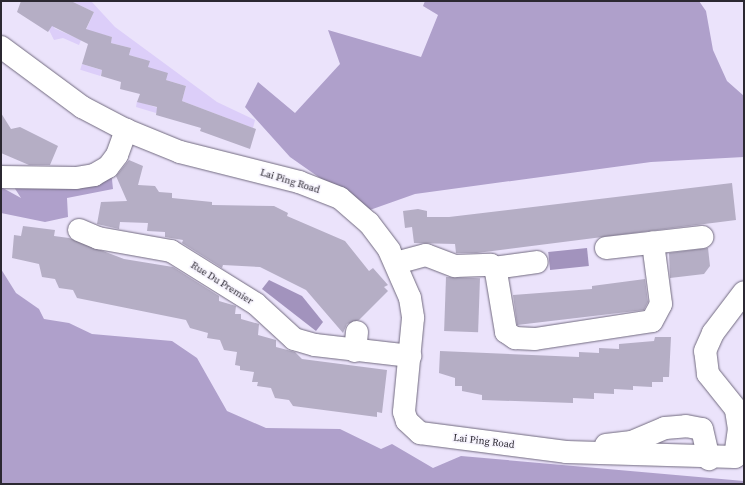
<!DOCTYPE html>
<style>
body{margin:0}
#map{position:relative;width:745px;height:485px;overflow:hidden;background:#ebe3fb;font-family:"Source Serif 4",serif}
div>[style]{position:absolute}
.green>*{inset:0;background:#dccef9;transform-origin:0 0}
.forest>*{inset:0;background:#afa0cb}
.water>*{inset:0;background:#a293bd;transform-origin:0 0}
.building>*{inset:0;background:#b5aec5;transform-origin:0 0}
.roads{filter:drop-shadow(0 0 1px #716a7f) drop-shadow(0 0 1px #716a7f)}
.minor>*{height:22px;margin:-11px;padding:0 11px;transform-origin:11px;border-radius:11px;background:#fff}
span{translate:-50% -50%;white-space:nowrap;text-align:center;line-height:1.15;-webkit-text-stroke:3px #f6f3fd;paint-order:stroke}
.street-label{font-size:10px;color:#2b2831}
.frame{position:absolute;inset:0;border:2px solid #2b2831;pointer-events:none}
</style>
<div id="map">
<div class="green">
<div style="clip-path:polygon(67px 1px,54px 28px,81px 40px,79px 45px,63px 38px,54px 40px,49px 30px)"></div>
<div style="clip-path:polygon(71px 1px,91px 1px,115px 27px,217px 102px,255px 120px,253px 128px,182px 101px,186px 86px,166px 80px,148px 67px,149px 61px,129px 55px,131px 48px,111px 43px,112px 37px,86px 30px,94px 12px)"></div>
<div style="left:82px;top:64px;width:21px;height:6px;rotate:17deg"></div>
<div style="clip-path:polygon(137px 101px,158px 108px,156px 113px,136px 107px)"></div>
</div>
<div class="forest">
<div style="clip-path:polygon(425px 1px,699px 1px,706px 11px,713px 50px,727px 81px,744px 96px,744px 157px,651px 162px,415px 194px,367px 211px,290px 157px,245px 107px,258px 82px,295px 113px,340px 64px,328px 30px,421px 57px,438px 15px,423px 6px)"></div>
<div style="clip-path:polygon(111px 170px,113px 189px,67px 198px,68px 217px,45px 222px,1px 213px,1px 187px,21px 198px,12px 184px)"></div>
<div style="clip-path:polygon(1px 269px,16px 293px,39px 309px,44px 319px,69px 323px,92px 334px,172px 341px,197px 358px,227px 411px,266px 428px,340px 429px,381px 449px,392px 444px,433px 468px,461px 456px,744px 481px,744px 484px,1px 484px)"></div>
</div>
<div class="water">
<div style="left:587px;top:248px;width:18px;height:39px;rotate:84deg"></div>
<div style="clip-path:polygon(269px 280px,302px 296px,323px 322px,316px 331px,262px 289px)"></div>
</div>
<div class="building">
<div style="clip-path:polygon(21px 1px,71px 1px,94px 12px,86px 29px,112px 37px,111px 43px,131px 48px,129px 55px,150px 61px,148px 67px,168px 73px,166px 80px,186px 86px,182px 101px,256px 129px,250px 149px,200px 131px,201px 128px,156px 115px,157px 107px,137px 102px,140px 94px,120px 89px,121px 82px,101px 76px,102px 70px,82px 64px,88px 44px,52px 26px,48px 32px,17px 12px)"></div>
<div style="clip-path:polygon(1px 113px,11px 129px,20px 127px,58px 146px,50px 165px,29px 165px,1px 153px)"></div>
<div style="clip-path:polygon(129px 160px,143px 166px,138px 185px,155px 186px,159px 192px,172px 193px,172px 198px,212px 202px,212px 205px,274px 206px,288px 213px,287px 216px,345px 241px,369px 271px,373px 268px,388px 285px,384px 287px,388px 291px,359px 320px,347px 324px,343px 333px,306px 290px,260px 267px,223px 265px,222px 268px,182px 243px,183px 240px,165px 237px,165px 232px,147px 231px,148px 223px,120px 222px,119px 229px,97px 224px,101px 202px,127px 201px,116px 176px)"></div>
<div style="clip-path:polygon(732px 183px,736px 220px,477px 253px,456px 253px,455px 244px,414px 243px,412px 227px,405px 228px,403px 211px,418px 209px,427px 211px,427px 217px,449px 217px)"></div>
<div style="clip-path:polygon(23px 226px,55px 230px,54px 236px,69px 238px,124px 259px,173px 267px,219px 296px,219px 301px,236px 306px,235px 314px,241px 314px,241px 319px,259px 324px,258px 335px,276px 340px,276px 347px,295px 352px,302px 359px,387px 370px,382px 413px,377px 412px,377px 417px,293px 406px,289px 400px,275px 398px,271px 388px,257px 386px,258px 382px,252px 382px,254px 372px,240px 370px,240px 366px,235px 365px,237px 352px,224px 350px,220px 340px,207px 338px,208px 333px,190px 328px,186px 320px,77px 298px,73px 290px,59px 288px,55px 279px,42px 277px,39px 264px,12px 258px,14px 235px,21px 236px)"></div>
<div style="clip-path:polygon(708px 248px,710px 266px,704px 274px,670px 278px,669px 253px)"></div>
<div style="left:446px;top:277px;width:34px;height:54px;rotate:2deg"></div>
<div style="clip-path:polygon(645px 279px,648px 302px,644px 310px,517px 325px,513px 295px,592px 289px,592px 286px)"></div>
<div style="clip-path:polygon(655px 337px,671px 337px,669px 377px,663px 377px,663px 382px,652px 382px,652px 387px,633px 386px,633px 390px,614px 389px,614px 394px,594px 393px,594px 399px,573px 398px,573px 403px,482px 400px,482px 395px,462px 391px,462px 386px,455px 386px,455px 378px,439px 373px,440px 351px,579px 357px,579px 352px,599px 353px,599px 348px,619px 349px,619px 344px,654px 341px)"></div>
</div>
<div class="roads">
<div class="minor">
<div style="left:1px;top:47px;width:101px;rotate:36.5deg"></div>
<div style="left:82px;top:107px;width:50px;rotate:27.6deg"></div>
<div style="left:126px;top:130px;width:58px;rotate:22.2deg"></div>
<div style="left:180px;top:152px;width:123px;rotate:14.1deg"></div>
<div style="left:299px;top:182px;width:44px;rotate:21.3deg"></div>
<div style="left:340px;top:198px;width:38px;rotate:41deg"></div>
<div style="left:369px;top:223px;width:34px;rotate:53deg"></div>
<div style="left:389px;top:250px;width:52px;rotate:66.4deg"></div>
<div style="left:410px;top:298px;width:20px;rotate:81deg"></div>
<div style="left:413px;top:318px;width:94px;rotate:95.5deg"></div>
<div style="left:404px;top:412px;width:9px;rotate:72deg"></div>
<div style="left:407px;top:421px;width:18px;rotate:43deg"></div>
<div style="left:420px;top:433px;width:147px;rotate:7.4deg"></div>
<div style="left:566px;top:452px;width:169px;rotate:1.7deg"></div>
<div style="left:735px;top:457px;width:28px;rotate:-82deg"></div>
<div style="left:739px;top:429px;width:20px;rotate:-99deg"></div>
<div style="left:736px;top:409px;width:45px;rotate:-128.7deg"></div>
<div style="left:708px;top:374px;width:23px;rotate:-97deg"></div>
<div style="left:705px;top:351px;width:20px;rotate:-66deg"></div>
<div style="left:713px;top:333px;width:51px;rotate:-52.9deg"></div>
<div style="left:1px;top:177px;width:75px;rotate:0.8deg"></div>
<div style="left:76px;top:178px;width:18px;rotate:-9deg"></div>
<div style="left:94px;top:175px;width:16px;rotate:-30deg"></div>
<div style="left:108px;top:167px;width:15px;rotate:-53deg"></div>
<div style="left:117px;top:155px;width:27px;rotate:-70deg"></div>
<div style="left:79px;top:230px;width:21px;rotate:23deg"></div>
<div style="left:98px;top:238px;width:74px;rotate:10.1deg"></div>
<div style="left:171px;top:251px;width:100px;rotate:31.9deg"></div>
<div style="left:256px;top:304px;width:52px;rotate:42.6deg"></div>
<div style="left:294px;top:339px;width:22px;rotate:16deg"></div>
<div style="left:315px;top:345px;width:96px;rotate:6.6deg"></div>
<div style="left:606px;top:248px;width:97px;rotate:-6.5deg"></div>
<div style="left:396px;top:263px;width:31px;rotate:-15deg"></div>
<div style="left:426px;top:255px;width:31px;rotate:21deg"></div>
<div style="left:455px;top:266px;width:36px;rotate:-2deg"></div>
<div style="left:491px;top:265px;width:9px;rotate:54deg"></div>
<div style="left:496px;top:272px;width:61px;rotate:80.5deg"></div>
<div style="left:506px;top:332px;width:11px;rotate:34deg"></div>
<div style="left:515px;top:338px;width:20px;rotate:3deg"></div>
<div style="left:535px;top:339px;width:118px;rotate:-8.7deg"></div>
<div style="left:652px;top:321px;width:19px;rotate:-62deg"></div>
<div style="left:661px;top:304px;width:62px;rotate:-97.5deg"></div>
<div style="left:494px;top:268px;width:43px;rotate:-7.9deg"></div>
<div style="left:355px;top:351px;width:19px;rotate:-84deg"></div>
<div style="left:606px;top:445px;width:26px;rotate:-7deg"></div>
<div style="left:632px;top:442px;width:36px;rotate:-23deg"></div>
<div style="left:665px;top:428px;width:21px;rotate:-5deg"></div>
<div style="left:686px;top:426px;width:16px;rotate:11deg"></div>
<div style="left:702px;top:429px;width:31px;rotate:77deg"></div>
</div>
</div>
<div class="street-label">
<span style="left:290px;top:181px;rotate:17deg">Lai Ping Road</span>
<span style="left:222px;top:283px;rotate:32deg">Rue Du Premier</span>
<span style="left:484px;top:441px;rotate:7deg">Lai Ping Road</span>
</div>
<div class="frame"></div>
</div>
